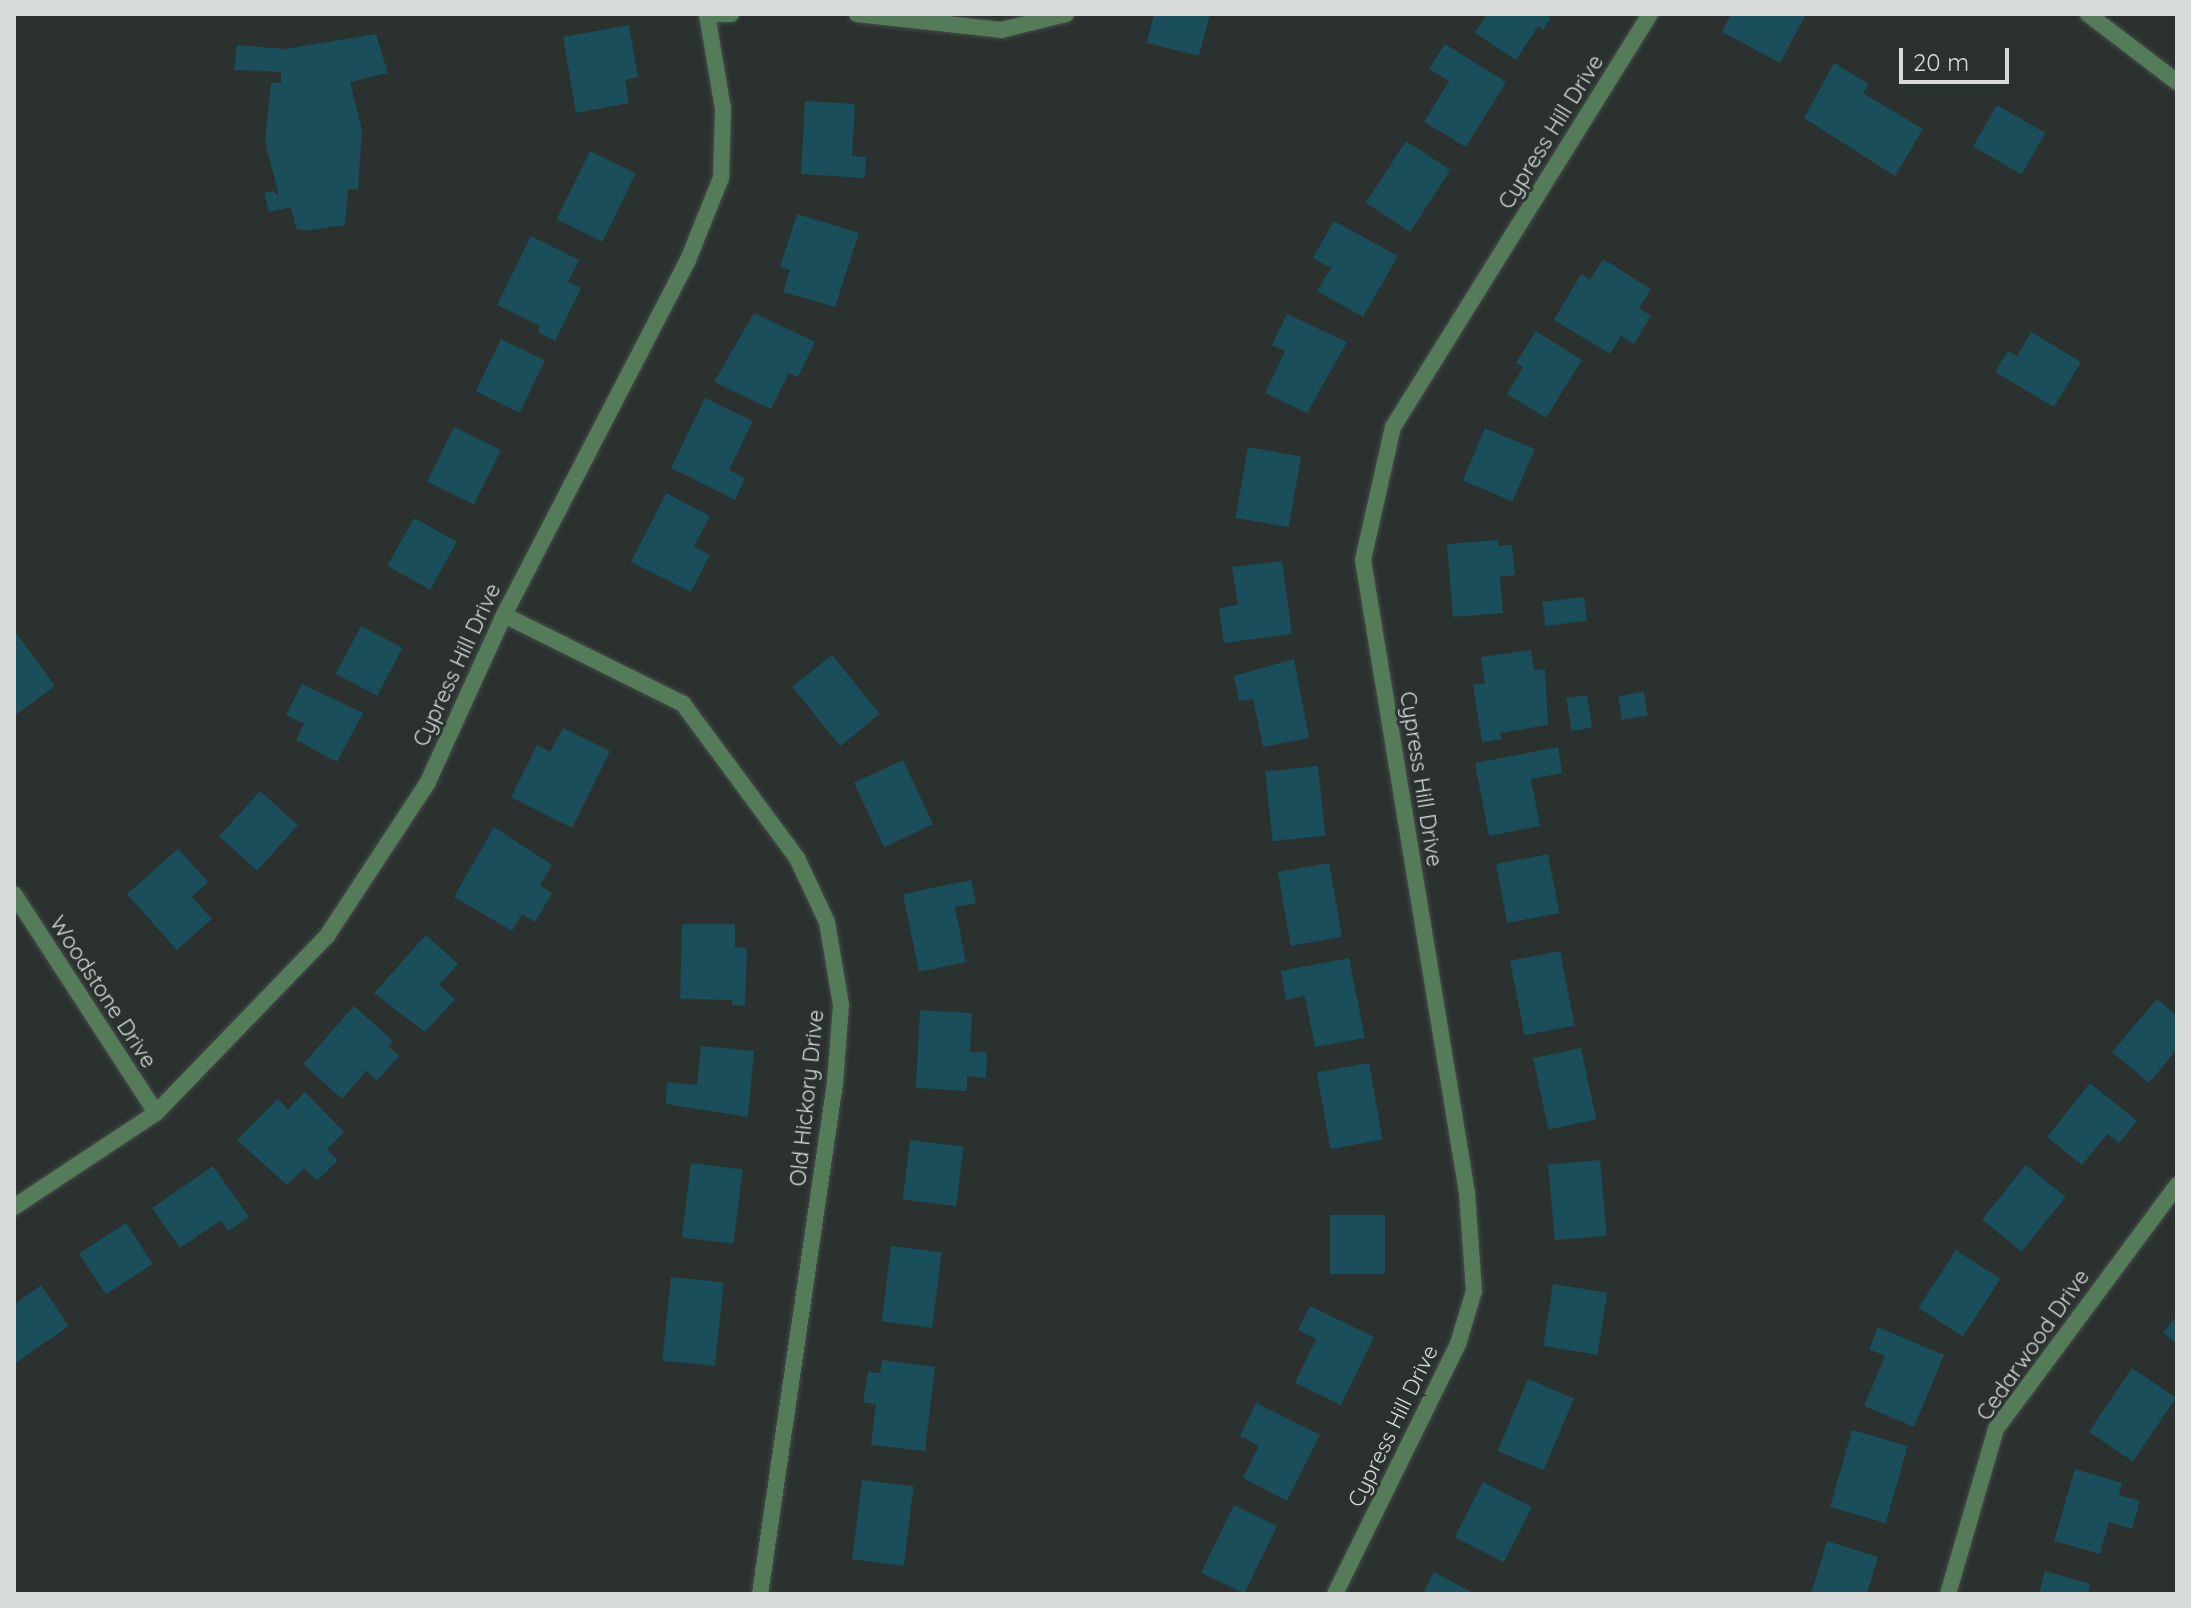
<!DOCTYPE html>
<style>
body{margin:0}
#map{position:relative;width:2191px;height:1608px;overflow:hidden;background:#2a312f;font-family:Quicksand,sans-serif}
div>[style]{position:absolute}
.building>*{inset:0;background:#194e5a;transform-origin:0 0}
.roads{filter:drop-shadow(0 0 2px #464c4a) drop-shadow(0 0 2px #464c4a)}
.service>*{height:16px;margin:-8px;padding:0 8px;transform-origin:8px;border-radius:8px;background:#557c58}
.minor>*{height:16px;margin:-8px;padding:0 8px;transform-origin:8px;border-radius:8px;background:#557c58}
span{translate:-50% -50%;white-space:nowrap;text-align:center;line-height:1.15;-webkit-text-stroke:6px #2a312f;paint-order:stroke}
.street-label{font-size:22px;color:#d7dbda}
.frame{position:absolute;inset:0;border:16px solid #d7dbda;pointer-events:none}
.scale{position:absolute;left:1899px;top:48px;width:110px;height:36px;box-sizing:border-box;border:4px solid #d7dbda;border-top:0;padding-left:10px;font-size:24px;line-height:28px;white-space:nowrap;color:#d7dbda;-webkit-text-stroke:6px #2a312f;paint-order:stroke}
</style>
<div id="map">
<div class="building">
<div style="clip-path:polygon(1154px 14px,1210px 14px,1199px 56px,1147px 43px)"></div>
<div style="clip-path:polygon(1487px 14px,1545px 14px,1551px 18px,1543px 30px,1538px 26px,1516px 60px,1475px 33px)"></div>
<div style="clip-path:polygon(1731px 14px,1806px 14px,1780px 63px,1722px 32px)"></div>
<div style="clip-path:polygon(629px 25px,638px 77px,625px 80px,629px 103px,576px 113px,563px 37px)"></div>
<div style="clip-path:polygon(376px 34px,388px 73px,350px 82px,362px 130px,358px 189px,348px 189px,345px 225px,303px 231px,296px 228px,291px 207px,269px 212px,264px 193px,273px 191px,279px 196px,265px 141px,271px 83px,281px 83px,281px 72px,234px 70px,237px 45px,285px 49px)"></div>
<div style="clip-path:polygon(1445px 44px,1506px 82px,1466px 147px,1424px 122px,1449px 81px,1429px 69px)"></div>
<div style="clip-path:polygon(1834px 63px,1869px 84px,1863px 93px,1923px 129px,1895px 176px,1804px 118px)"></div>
<div style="clip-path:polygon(805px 101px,855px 104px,852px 156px,866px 157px,865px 178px,801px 174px)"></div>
<div style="left:1997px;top:105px;width:56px;height:48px;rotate:30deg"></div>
<div style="left:1406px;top:141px;width:53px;height:74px;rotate:33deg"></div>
<div style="left:590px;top:151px;width:51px;height:76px;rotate:26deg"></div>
<div style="clip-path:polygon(797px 214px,859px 233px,835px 307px,783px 292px,790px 270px,780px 267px)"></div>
<div style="clip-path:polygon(1334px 221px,1398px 256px,1363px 317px,1317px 291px,1331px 268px,1313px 258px)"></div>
<div style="clip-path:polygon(531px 236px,579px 260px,568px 282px,581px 288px,555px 341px,538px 332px,540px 326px,497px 305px)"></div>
<div style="clip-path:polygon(1603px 259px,1651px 289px,1639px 308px,1651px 316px,1634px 344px,1621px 336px,1610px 354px,1554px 320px,1581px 274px,1590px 280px)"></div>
<div style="clip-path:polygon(754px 313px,815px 342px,798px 377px,789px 373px,771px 409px,714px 382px)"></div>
<div style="clip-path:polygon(1287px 314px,1347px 342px,1307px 413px,1265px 393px,1285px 351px,1272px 345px)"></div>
<div style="clip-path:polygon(1536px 331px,1582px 360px,1546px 418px,1507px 394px,1523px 367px,1516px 363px)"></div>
<div style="clip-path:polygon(2031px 332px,2081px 362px,2054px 407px,1995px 372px,2008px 351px,2017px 356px)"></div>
<div style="left:501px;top:339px;width:49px;height:58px;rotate:26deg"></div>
<div style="clip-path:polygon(705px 398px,753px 421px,729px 470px,745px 478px,735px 500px,671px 468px)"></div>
<div style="left:454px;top:427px;width:52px;height:61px;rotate:26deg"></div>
<div style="left:1485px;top:428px;width:54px;height:57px;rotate:23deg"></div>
<div style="left:1248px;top:447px;width:54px;height:72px;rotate:10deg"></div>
<div style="clip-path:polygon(666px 493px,710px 516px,694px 547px,710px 555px,691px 592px,631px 562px)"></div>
<div style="left:414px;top:518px;width:49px;height:55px;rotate:29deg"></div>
<div style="clip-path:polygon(1498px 540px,1499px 546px,1512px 545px,1515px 575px,1500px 577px,1503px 613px,1453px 617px,1447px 544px)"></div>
<div style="clip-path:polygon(1282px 561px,1292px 634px,1224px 643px,1219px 608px,1238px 605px,1232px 567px)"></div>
<div style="left:1584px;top:597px;width:24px;height:42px;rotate:83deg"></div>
<div style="left:361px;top:626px;width:47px;height:54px;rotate:28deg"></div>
<div style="clip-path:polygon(14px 630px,55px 686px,14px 716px)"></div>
<div style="clip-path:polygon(1531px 650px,1534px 670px,1545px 669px,1548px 725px,1500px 733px,1502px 739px,1482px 742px,1473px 685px,1485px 683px,1481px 657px)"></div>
<div style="left:832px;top:655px;width:76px;height:51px;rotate:51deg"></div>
<div style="clip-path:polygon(1294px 659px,1309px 738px,1263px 747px,1253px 699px,1239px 701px,1234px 676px)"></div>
<div style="clip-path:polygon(302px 684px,363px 713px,337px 762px,296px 740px,304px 724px,286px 715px)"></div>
<div style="left:1644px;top:692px;width:24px;height:26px;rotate:81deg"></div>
<div style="left:1587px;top:695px;width:33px;height:21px;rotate:81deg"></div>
<div style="clip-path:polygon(563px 728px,610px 751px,572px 828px,511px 797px,537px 745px,550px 752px)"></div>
<div style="clip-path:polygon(1558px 747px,1562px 773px,1531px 779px,1540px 826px,1489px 836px,1475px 763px)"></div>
<div style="left:903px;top:760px;width:71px;height:54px;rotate:65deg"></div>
<div style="left:1318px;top:766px;width:70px;height:53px;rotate:84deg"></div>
<div style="left:260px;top:791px;width:51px;height:61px;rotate:42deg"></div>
<div style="clip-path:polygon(494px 827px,552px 865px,540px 885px,552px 893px,535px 922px,522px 914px,512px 931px,454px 897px)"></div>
<div style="clip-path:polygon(178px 849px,208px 882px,192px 897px,212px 919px,177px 950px,127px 894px)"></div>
<div style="left:1548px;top:854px;width:60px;height:53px;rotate:79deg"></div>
<div style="left:1329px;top:863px;width:75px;height:52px;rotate:80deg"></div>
<div style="clip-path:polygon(971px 880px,976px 903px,955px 907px,966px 962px,919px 972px,903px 894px)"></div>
<div style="clip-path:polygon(682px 924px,735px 924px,735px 947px,747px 948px,745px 1006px,732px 1005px,732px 1000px,680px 999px)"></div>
<div style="clip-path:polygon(426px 935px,458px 964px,439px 985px,455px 999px,425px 1032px,374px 993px)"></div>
<div style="left:1560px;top:951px;width:76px;height:51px;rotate:79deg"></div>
<div style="clip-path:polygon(1349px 958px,1365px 1038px,1315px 1047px,1305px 996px,1286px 1000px,1281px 971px)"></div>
<div style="clip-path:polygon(2157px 999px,2177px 1016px,2177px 1049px,2149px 1083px,2112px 1052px)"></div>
<div style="clip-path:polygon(354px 1006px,393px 1041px,388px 1046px,399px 1056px,377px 1081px,366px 1071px,342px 1099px,303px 1064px)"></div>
<div style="clip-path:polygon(920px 1010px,972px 1013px,970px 1052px,987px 1052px,986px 1078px,967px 1076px,967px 1091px,916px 1088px)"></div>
<div style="clip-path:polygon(701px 1046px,754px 1051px,748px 1117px,666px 1104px,667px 1082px,697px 1085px)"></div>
<div style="left:1581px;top:1048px;width:73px;height:49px;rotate:78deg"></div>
<div style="left:1369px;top:1063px;width:78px;height:53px;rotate:80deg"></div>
<div style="clip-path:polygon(2090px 1083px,2137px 1121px,2119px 1143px,2107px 1134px,2082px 1165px,2047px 1137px)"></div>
<div style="clip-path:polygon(305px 1092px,344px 1132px,327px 1149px,338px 1160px,317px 1181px,304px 1168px,287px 1185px,237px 1140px,278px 1099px,288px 1109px)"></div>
<div style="left:910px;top:1140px;width:54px;height:60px;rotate:7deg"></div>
<div style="left:1600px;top:1160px;width:76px;height:52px;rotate:85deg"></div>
<div style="left:691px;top:1163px;width:52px;height:75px;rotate:7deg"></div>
<div style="left:2026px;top:1165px;width:51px;height:70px;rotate:39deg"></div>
<div style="clip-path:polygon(213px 1166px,249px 1217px,228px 1231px,221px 1220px,180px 1248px,152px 1208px)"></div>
<div style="left:1330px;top:1215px;width:55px;height:59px"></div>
<div style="left:126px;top:1223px;width:49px;height:56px;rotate:57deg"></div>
<div style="left:891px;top:1246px;width:51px;height:76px;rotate:7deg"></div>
<div style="left:1956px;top:1250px;width:53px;height:69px;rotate:33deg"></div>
<div style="left:671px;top:1277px;width:53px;height:84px;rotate:6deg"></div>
<div style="left:1553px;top:1284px;width:55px;height:63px;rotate:9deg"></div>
<div style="clip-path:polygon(41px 1285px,69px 1326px,14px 1364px,14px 1305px)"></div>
<div style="clip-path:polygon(1310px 1306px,1374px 1337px,1341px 1405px,1295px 1383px,1316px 1339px,1298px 1330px)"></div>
<div style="clip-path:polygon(2177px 1315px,2177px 1344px,2163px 1333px)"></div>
<div style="clip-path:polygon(1878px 1327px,1944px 1355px,1914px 1427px,1864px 1406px,1885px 1356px,1869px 1349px)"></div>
<div style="clip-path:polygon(882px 1360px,935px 1367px,925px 1451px,871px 1445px,876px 1404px,863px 1402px,868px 1372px,880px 1373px)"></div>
<div style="left:2132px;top:1368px;width:53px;height:77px;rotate:34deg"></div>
<div style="left:1528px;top:1379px;width:50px;height:78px;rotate:23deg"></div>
<div style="clip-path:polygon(1256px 1403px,1320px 1435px,1287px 1501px,1243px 1478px,1259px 1446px,1240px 1436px)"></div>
<div style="left:1852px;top:1430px;width:58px;height:80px;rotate:16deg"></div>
<div style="clip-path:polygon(2075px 1469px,2122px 1483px,2119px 1495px,2140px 1501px,2132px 1529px,2109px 1522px,2100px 1554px,2054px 1541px)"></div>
<div style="left:862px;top:1480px;width:52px;height:80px;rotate:7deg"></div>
<div style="left:1483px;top:1482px;width:55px;height:62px;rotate:27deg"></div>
<div style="left:1234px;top:1505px;width:48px;height:75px;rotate:26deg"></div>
<div style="clip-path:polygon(1827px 1541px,1878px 1557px,1867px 1594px,1811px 1594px)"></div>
<div style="clip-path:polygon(2045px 1571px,2090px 1584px,2088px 1591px,2097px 1594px,2039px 1594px)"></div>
<div style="clip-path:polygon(1434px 1572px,1475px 1594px,1423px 1594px)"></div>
</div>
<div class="roads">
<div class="service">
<div style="left:707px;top:14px;width:24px"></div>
<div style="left:857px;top:14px;width:145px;rotate:6.3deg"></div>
<div style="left:1001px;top:30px;width:67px;rotate:-13.8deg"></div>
</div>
<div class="minor">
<div style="left:2088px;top:14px;width:112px;rotate:37.4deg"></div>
<div style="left:504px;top:615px;width:200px;rotate:26.4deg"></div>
<div style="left:683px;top:704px;width:192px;rotate:53.5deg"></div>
<div style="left:797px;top:858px;width:71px;rotate:64.9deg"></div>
<div style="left:827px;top:922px;width:84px;rotate:80.4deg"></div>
<div style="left:841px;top:1005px;width:78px;rotate:94.4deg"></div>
<div style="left:835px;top:1083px;width:516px;rotate:98.35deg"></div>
<div style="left:14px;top:894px;width:261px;rotate:57deg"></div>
<div style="left:14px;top:1207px;width:170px;rotate:-33.5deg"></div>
<div style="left:156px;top:1113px;width:246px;rotate:-46deg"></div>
<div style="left:327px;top:936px;width:182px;rotate:-56.7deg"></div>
<div style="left:427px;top:784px;width:186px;rotate:-65.5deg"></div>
<div style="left:504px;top:615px;width:400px;rotate:-62.6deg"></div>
<div style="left:688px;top:260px;width:88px;rotate:-68.1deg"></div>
<div style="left:721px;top:178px;width:69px;rotate:-88.3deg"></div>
<div style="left:723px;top:109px;width:96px;rotate:-99.6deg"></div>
<div style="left:1335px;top:1594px;width:279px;rotate:-63.8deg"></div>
<div style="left:1458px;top:1344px;width:55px;rotate:-73.2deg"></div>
<div style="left:1474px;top:1291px;width:98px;rotate:-94.1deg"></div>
<div style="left:1467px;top:1193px;width:641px;rotate:-99.33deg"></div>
<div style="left:1363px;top:560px;width:136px;rotate:-77.3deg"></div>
<div style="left:1393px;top:427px;width:486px;rotate:-58.1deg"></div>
<div style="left:1948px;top:1594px;width:172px;rotate:-73.8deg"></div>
<div style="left:1996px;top:1429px;width:304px;rotate:-53.4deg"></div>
</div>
</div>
<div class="street-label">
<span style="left:1551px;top:132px;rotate:-58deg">Cypress Hill Drive</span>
<span style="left:457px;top:665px;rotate:-65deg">Cypress Hill Drive</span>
<span style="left:1421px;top:779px;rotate:81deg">Cypress Hill Drive</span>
<span style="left:103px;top:992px;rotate:57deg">Woodstone Drive</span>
<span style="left:807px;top:1098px;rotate:-84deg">Old Hickory Drive</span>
<span style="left:2033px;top:1345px;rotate:-55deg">Cedarwood Drive</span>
<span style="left:1393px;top:1426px;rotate:-64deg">Cypress Hill Drive</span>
</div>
<div class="frame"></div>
<div class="scale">20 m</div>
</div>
